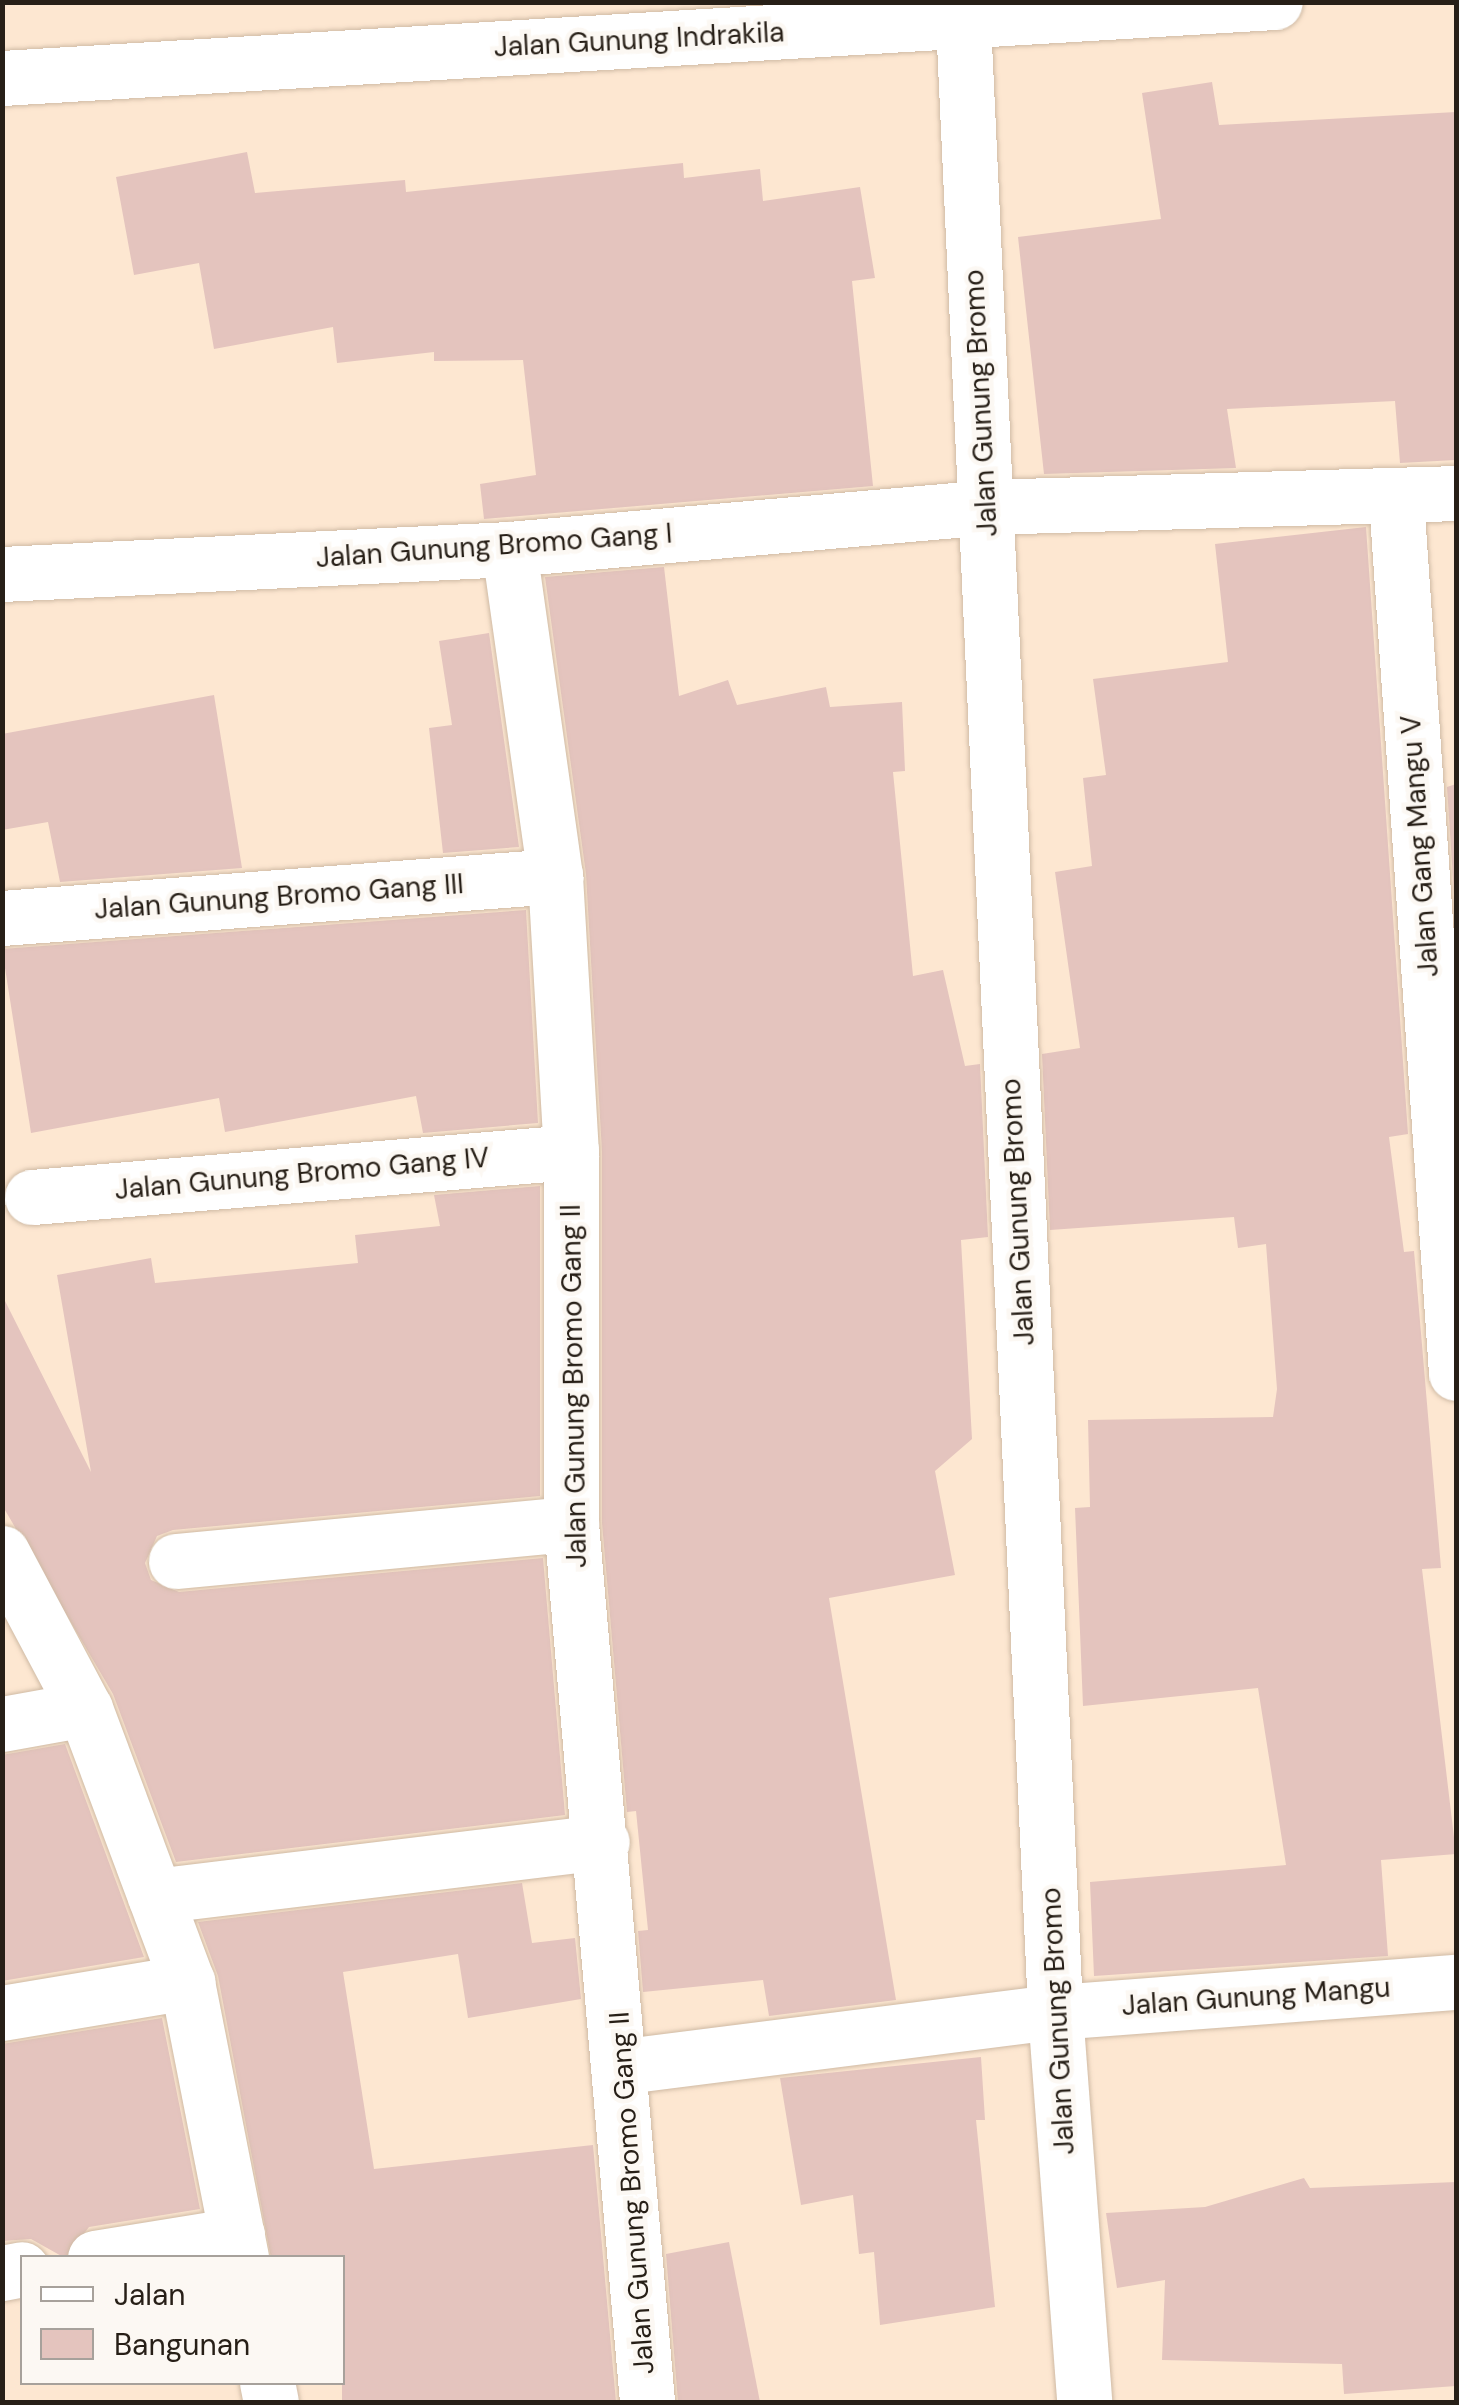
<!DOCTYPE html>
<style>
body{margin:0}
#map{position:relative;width:1459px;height:2405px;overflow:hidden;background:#fde7d1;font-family:"DM Sans",sans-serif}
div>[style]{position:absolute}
.building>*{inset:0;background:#e4c4be}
.roads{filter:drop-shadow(0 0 2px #cfbaa4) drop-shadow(0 0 2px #cfbaa4)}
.street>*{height:55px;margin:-27.5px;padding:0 27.5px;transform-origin:27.5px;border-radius:27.5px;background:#fff}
span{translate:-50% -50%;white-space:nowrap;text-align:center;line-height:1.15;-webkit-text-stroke:9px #fcf8f3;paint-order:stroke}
.street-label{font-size:28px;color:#271f17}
.frame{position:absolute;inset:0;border:5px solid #271f17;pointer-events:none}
.legend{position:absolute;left:20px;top:2255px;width:325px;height:130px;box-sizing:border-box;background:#fcf8f3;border:2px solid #a7a19b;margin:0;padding:12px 18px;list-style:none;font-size:30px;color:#271f17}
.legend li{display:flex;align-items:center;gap:20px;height:50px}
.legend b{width:50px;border:2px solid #a7a19b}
</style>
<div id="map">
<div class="building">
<div style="clip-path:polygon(1212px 82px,1219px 125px,1456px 112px,1456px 460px,1400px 463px,1395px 401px,1227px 409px,1236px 468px,1044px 474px,1018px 237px,1161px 219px,1142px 93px)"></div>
<div style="clip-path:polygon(247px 152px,255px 193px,405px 180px,406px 192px,683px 163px,684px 178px,760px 169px,763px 201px,860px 187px,875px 278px,852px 281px,873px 486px,484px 519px,480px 484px,536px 475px,523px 360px,434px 361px,434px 352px,337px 363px,333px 327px,214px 349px,199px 263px,134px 275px,116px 177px)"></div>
<div style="clip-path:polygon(1366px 527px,1408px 1134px,1389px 1137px,1404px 1252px,1414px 1251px,1441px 1568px,1422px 1569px,1456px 1854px,1381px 1860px,1388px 1956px,1094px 1976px,1090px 1882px,1286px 1865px,1258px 1688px,1083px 1706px,1075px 1508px,1090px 1507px,1088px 1420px,1273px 1417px,1277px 1389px,1266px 1244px,1238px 1248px,1234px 1217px,1050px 1230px,1042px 1054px,1080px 1048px,1055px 872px,1092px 866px,1083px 778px,1106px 775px,1093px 679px,1228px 662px,1215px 544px)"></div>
<div style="clip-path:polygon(664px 567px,679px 696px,728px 680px,737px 705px,826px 687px,830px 707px,902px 702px,905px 771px,893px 772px,913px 976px,943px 970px,965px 1066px,980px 1064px,988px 1237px,961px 1240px,972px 1439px,935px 1471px,955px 1575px,829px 1598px,896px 2000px,769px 2016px,763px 1980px,643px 1992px,638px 1931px,648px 1930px,636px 1811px,627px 1812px,602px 1523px,602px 1152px,586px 874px,545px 577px)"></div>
<div style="clip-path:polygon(489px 633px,519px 847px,443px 853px,429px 728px,452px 725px,439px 641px)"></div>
<div style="clip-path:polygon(214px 695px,242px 868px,60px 882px,48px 822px,2px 830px,2px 734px)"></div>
<div style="clip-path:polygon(1456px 784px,1456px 924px,1447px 787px)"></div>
<div style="clip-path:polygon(526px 910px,538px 1123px,423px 1133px,416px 1096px,225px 1132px,219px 1098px,31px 1133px,2px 949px)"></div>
<div style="clip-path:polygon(540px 1186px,540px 1496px,173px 1530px,157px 1536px,145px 1563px,151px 1580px,179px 1592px,543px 1558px,565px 1815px,176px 1862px,113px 1694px,2px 1505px,2px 1295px,91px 1472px,57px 1275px,151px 1258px,155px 1283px,358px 1263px,355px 1235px,440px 1226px,434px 1195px)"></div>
<div style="clip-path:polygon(65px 1744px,144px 1957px,2px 1981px,2px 1755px)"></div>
<div style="clip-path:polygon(522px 1883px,532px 1943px,575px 1938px,581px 1999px,468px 2018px,458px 1954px,343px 1972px,374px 2169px,593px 2145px,616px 2402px,342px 2402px,342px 2258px,271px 2258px,218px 1976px,198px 1922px)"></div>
<div style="clip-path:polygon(162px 2018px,200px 2209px,89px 2227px,65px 2258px,31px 2239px,2px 2241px,2px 2044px)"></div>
<div style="clip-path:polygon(981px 2057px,985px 2120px,976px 2120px,995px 2307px,880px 2325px,874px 2252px,859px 2254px,853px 2195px,801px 2205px,780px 2078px)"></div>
<div style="clip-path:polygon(1304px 2178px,1310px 2188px,1456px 2182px,1456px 2386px,1344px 2394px,1342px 2364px,1162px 2360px,1165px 2280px,1117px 2288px,1106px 2213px,1205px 2207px)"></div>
<div style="clip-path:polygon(729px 2242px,760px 2402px,678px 2402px,666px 2254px)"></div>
</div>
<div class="roads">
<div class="street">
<div style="left:963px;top:21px;width:1993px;rotate:87.35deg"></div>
<div style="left:1055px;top:2012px;width:391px;rotate:85.7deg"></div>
<div style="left:2px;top:78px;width:1275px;rotate:-3.42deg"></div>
<div style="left:1396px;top:499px;width:876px;rotate:86.07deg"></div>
<div style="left:509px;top:549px;width:330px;rotate:82deg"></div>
<div style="left:555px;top:876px;width:276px;rotate:86.7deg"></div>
<div style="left:571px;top:1152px;width:372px;rotate:90deg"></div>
<div style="left:571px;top:1524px;width:881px;rotate:85.05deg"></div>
<div style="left:2px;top:574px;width:508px;rotate:-2.82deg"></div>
<div style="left:509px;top:549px;width:479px;rotate:-5deg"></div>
<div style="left:986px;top:507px;width:470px;rotate:-1.7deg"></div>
<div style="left:2px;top:918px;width:555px;rotate:-4.34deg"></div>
<div style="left:32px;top:1197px;width:541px;rotate:-4.77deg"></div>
<div style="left:2px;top:1553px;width:177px;rotate:62deg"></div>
<div style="left:85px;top:1709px;width:291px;rotate:69.5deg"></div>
<div style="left:187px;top:1982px;width:281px;rotate:78.9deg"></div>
<div style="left:176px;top:1561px;width:397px;rotate:-5.4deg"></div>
<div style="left:2px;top:1724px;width:84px;rotate:-10.2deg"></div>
<div style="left:155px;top:1896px;width:450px;rotate:-6.9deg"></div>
<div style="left:2px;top:2013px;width:188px;rotate:-9.5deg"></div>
<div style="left:625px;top:2066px;width:433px;rotate:-7.2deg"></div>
<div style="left:1055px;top:2012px;width:402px;rotate:-4.3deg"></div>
<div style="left:95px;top:2258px;width:144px;rotate:-9.2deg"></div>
<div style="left:2px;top:2273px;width:20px;rotate:-11deg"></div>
<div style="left:267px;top:2382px;width:20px;rotate:79deg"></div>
</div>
</div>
<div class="street-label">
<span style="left:639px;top:40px;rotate:-3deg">Jalan Gunung Indrakila</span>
<span style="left:981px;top:403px;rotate:-93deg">Jalan Gunung Bromo</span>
<span style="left:494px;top:546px;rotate:-4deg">Jalan Gunung Bromo Gang I</span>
<span style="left:1420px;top:846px;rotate:-94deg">Jalan Gang Mangu V</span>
<span style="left:279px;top:897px;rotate:-4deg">Jalan Gunung Bromo Gang III</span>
<span style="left:302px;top:1174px;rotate:-5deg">Jalan Gunung Bromo Gang IV</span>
<span style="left:1018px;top:1212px;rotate:-93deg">Jalan Gunung Bromo</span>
<span style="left:574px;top:1386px;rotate:-91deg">Jalan Gunung Bromo Gang II</span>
<span style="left:1256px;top:1997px;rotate:-4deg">Jalan Gunung Mangu</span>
<span style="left:1058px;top:2021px;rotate:-93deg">Jalan Gunung Bromo</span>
<span style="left:632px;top:2193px;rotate:-94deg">Jalan Gunung Bromo Gang II</span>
</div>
<div class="frame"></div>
<ul class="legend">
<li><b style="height:12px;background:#fff"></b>Jalan</li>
<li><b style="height:28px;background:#e4c4be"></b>Bangunan</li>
</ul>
</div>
